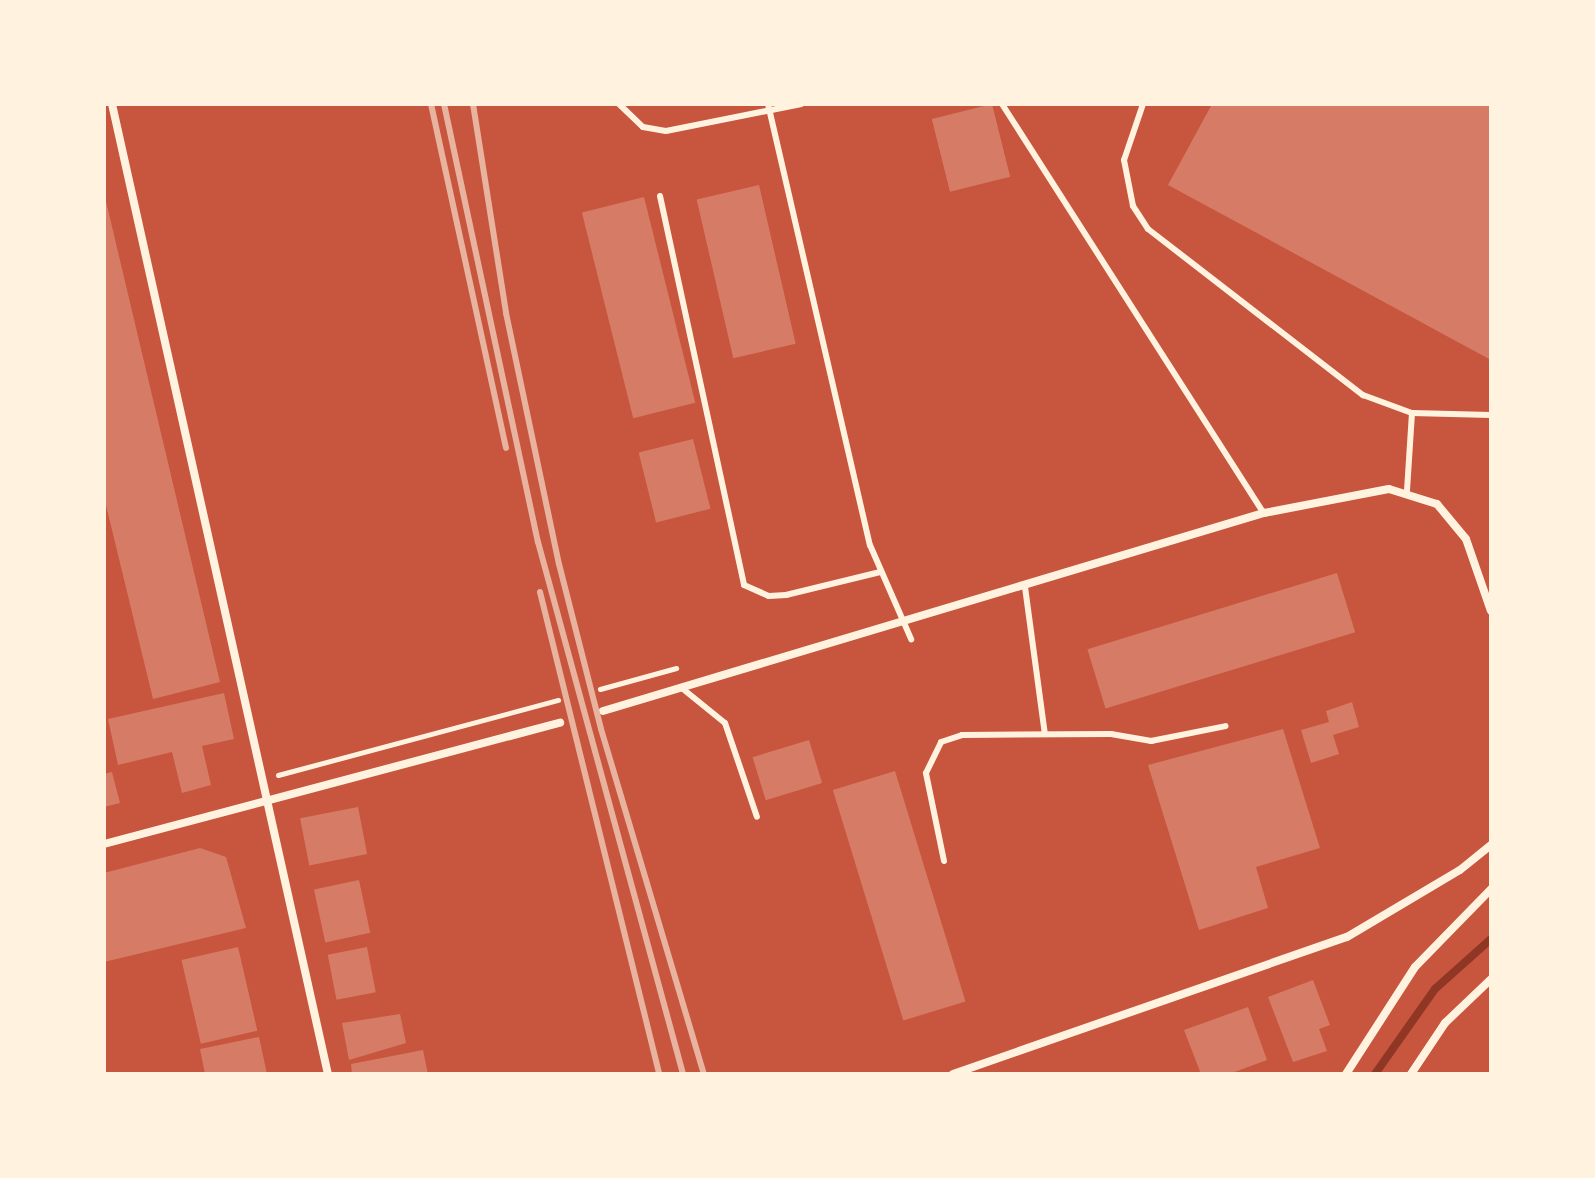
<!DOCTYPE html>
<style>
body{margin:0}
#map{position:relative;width:1595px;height:1178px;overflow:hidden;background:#c8553d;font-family:"Fira Sans Condensed",sans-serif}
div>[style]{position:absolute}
.stream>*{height:8px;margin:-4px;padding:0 4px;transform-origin:4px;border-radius:4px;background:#8f3625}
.building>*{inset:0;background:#d67c66;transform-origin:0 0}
.path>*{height:5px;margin:-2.5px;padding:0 2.5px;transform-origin:2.5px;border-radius:2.5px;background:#fff3e0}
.service>*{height:6px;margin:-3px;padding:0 3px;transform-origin:3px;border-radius:3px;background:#fff3e0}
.minor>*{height:8px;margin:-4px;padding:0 4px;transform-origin:4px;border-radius:4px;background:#fff3e0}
.rail>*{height:6px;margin:-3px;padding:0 3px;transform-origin:3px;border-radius:3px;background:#e9b49f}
span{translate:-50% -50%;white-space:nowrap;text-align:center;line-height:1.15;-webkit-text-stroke:6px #fff3e0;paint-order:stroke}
.frame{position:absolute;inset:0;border:106px solid #fff3e0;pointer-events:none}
</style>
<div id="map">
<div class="stream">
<div style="left:1375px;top:1074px;width:104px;rotate:-54.8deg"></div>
<div style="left:1435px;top:989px;width:75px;rotate:-41.8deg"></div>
</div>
<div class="building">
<div style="left:992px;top:104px;width:75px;height:62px;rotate:76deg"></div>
<div style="clip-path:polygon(1212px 104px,1491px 104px,1491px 360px,1168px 185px)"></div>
<div style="left:759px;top:185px;width:163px;height:64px;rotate:77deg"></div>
<div style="clip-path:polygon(105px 197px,220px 682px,153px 699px,104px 497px)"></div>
<div style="left:644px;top:197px;width:212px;height:64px;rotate:76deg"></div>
<div style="left:693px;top:439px;width:72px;height:56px;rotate:76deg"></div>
<div style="left:1337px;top:573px;width:62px;height:261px;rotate:73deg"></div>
<div style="clip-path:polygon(224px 693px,234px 739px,202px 746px,211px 785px,182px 793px,172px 752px,118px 765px,108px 719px)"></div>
<div style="clip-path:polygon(1352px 702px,1359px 727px,1333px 735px,1339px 754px,1311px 763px,1301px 730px,1329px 722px,1326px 711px)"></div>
<div style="clip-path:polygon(1283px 729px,1320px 848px,1256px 867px,1268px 908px,1199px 930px,1148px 765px)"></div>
<div style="left:809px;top:740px;width:45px;height:59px;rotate:73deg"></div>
<div style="left:895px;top:771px;width:241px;height:65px;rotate:73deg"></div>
<div style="clip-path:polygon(112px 772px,120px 803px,104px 807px,104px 774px)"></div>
<div style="left:358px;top:807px;width:48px;height:59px;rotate:79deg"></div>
<div style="clip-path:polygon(200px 848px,226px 857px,246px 928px,104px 962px,104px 873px)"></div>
<div style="left:359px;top:880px;width:54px;height:46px;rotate:78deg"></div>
<div style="left:238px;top:947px;width:86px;height:58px;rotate:77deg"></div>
<div style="left:367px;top:947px;width:46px;height:40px;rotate:79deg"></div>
<div style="clip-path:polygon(1313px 980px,1330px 1025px,1319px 1029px,1327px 1051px,1293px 1062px,1268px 997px)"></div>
<div style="clip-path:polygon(1248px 1007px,1267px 1060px,1229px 1074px,1201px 1074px,1184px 1030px)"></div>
<div style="clip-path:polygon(400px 1014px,406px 1043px,349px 1060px,342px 1023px)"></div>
<div style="clip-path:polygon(259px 1037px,267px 1074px,205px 1074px,200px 1049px)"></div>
<div style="clip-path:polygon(423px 1050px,428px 1074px,352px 1074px,351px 1064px)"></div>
</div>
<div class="path">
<div style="left:600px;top:689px;width:79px;rotate:-15.4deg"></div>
<div style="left:278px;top:775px;width:290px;rotate:-15deg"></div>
</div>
<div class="service">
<div style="left:619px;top:104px;width:33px;rotate:44deg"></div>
<div style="left:643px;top:127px;width:23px;rotate:10deg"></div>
<div style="left:666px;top:131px;width:138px;rotate:-11.3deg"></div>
<div style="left:768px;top:104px;width:453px;rotate:77deg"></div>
<div style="left:870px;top:545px;width:103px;rotate:66.4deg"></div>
<div style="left:1002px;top:104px;width:486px;rotate:57.4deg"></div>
<div style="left:1143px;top:104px;width:59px;rotate:108.7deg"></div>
<div style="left:1124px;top:160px;width:47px;rotate:78.9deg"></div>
<div style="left:1133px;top:206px;width:27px;rotate:57deg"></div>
<div style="left:1148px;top:229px;width:272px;rotate:37.7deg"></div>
<div style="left:1363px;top:395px;width:52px;rotate:20.2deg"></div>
<div style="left:1412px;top:413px;width:78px;rotate:93.7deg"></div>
<div style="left:660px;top:196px;width:398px;rotate:77.8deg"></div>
<div style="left:744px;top:585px;width:27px;rotate:24deg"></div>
<div style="left:769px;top:596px;width:17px;rotate:-3deg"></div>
<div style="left:786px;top:595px;width:97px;rotate:-13.7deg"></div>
<div style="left:1412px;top:413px;width:79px;rotate:1.5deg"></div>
<div style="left:1025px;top:587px;width:148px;rotate:82.3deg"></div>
<div style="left:683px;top:689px;width:54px;rotate:39deg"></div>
<div style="left:725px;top:723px;width:99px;rotate:71.2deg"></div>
<div style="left:944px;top:861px;width:90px;rotate:-101.6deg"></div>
<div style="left:926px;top:773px;width:34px;rotate:-64deg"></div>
<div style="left:941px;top:742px;width:22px;rotate:-18deg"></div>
<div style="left:962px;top:735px;width:149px;rotate:-0.4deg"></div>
<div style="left:1111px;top:734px;width:41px;rotate:9.9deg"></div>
<div style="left:1151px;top:741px;width:76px;rotate:-11.3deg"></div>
</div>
<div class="minor">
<div style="left:112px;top:104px;width:994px;rotate:77.45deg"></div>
<div style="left:603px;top:711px;width:690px;rotate:-16.68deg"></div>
<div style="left:1264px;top:513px;width:127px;rotate:-10.9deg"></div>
<div style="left:1389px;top:489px;width:50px;rotate:17.4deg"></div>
<div style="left:1437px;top:504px;width:45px;rotate:50.4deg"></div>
<div style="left:1466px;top:539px;width:76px;rotate:70.9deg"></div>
<div style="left:104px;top:844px;width:472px;rotate:-14.9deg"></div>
<div style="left:953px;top:1074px;width:417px;rotate:-19.2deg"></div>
<div style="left:1347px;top:937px;width:131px;rotate:-30.7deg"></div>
<div style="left:1460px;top:870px;width:40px;rotate:-39deg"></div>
<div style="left:1346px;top:1074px;width:127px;rotate:-57.2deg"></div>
<div style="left:1415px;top:967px;width:109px;rotate:-45.7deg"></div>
<div style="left:1411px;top:1074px;width:61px;rotate:-56.3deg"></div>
<div style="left:1445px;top:1023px;width:64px;rotate:-43.7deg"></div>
</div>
<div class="rail">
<div style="left:431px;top:104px;width:352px;rotate:77.7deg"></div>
<div style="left:444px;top:104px;width:448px;rotate:77.9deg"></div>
<div style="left:538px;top:542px;width:551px;rotate:74.75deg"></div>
<div style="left:473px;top:104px;width:212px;rotate:81deg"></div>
<div style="left:506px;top:313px;width:257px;rotate:78.1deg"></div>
<div style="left:559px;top:564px;width:170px;rotate:75.7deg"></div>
<div style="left:601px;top:729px;width:360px;rotate:73.4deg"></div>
<div style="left:540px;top:592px;width:496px;rotate:76.1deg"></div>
</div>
<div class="frame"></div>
</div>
